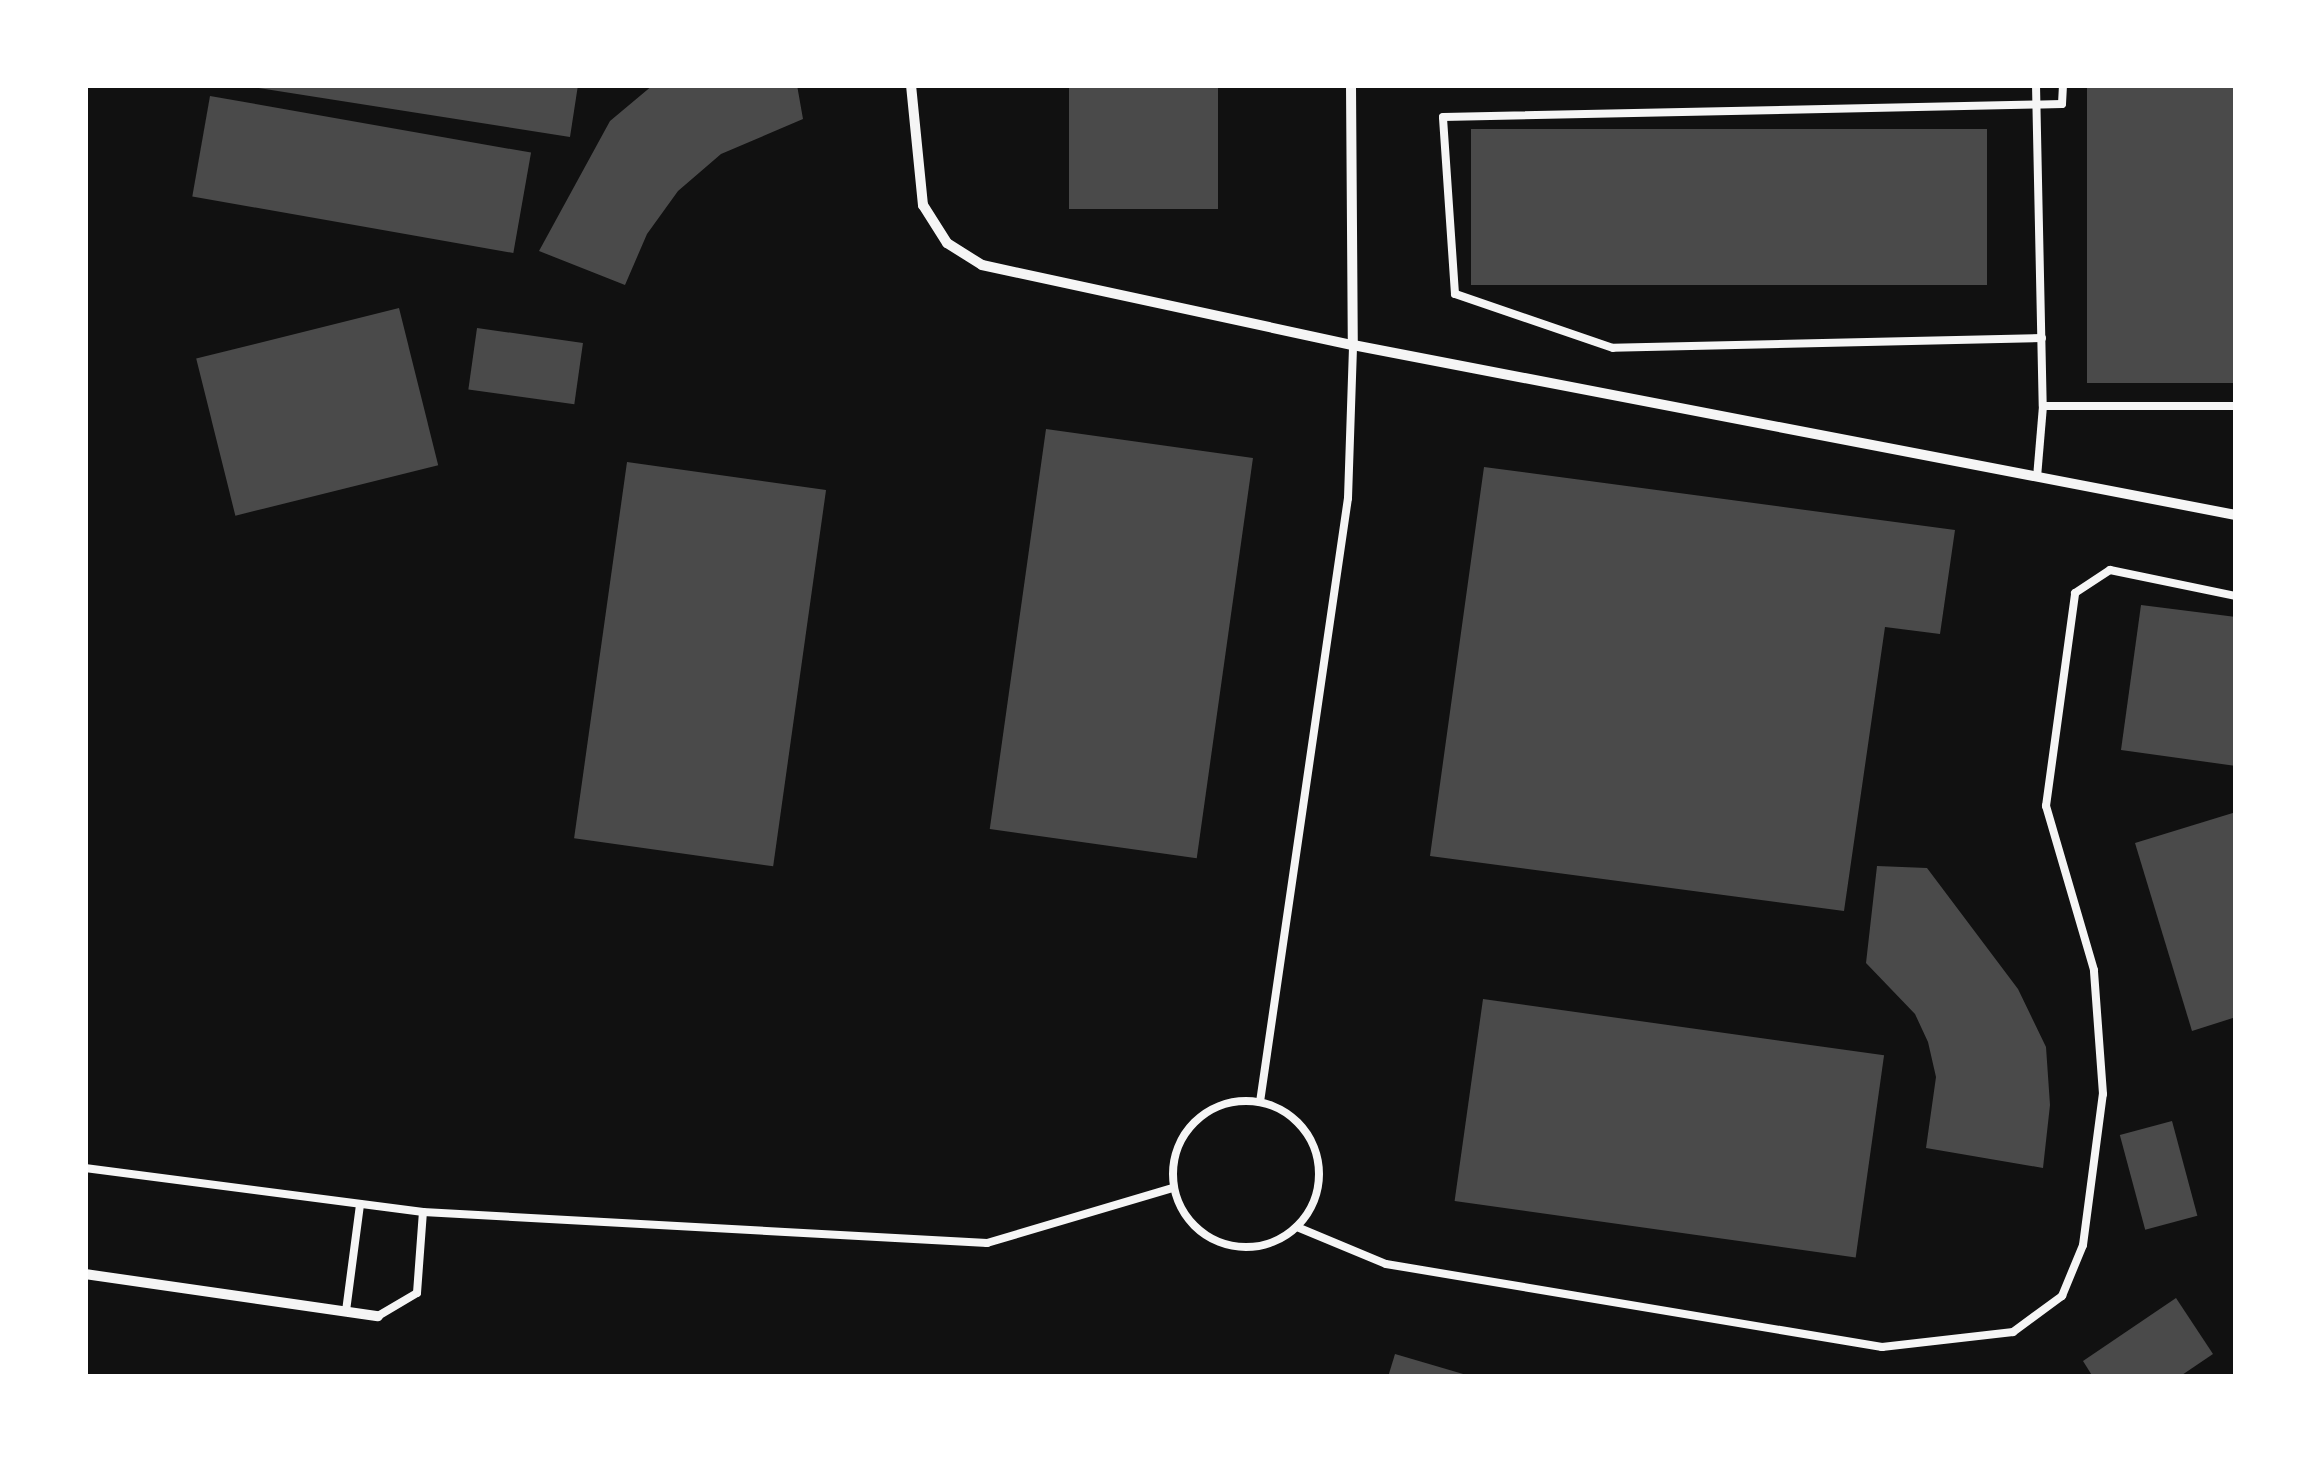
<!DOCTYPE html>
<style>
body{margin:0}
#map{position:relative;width:2321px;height:1462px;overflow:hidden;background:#111;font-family:Karla,sans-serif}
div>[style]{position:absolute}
.building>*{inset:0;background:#4a4a4a;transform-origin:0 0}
.service>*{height:8px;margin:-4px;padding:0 4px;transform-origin:4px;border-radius:4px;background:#f5f5f5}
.service>.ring{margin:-4px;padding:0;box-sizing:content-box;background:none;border:8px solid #f5f5f5;border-radius:50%}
.minor>*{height:10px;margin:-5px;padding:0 5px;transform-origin:5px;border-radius:5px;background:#f5f5f5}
span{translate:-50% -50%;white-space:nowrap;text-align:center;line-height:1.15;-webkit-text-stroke:8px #fff;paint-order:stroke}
.frame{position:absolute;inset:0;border:88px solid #fff;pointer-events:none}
</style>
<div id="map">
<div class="building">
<div style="clip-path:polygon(240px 85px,578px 85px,570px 137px)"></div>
<div style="clip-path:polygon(653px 85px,797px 85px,803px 119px,721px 154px,678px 191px,647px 234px,625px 285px,539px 251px,610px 121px)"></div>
<div style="left:1069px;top:85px;width:149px;height:124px"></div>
<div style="left:2087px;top:85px;width:149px;height:298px"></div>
<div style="left:210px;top:96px;width:326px;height:102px;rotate:10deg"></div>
<div style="left:1987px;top:129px;width:156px;height:516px;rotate:90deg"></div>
<div style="left:399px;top:308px;width:162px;height:209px;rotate:76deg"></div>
<div style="left:477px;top:328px;width:107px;height:62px;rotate:8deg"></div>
<div style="left:1046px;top:429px;width:209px;height:404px;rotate:8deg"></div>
<div style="left:627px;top:462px;width:201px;height:380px;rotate:8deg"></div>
<div style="clip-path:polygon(1484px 467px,1955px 530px,1940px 634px,1885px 627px,1844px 911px,1430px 856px)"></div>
<div style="clip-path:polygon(2141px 605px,2236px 617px,2236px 766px,2121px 750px)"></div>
<div style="clip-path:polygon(2236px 812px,2236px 1017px,2192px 1031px,2135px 843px)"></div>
<div style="clip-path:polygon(1877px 866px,1927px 868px,2018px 989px,2046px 1047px,2050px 1105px,2043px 1168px,1926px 1148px,1936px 1077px,1928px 1042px,1915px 1014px,1866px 963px)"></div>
<div style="left:1483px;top:999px;width:405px;height:204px;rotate:8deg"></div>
<div style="left:2172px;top:1121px;width:98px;height:54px;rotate:75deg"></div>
<div style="clip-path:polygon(2176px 1298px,2213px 1354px,2179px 1377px,2093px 1377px,2083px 1361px)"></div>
<div style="clip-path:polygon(1395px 1354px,1470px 1376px,1470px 1377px,1388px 1377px)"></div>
</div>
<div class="service">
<div style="left:2036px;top:85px;width:321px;rotate:88.8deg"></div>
<div style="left:2043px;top:406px;width:71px;rotate:94.8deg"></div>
<div style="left:2042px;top:338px;width:429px;rotate:178.7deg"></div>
<div style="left:1613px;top:348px;width:167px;rotate:-161.1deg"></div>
<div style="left:1455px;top:294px;width:177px;rotate:-93.9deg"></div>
<div style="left:1443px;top:117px;width:619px;rotate:-1.2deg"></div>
<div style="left:2062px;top:104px;width:19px;rotate:-87deg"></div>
<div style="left:2043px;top:406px;width:193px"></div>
<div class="ring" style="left:1173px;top:1101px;width:138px;height:138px"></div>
<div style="left:1260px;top:1102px;width:610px;rotate:-81.71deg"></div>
<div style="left:1348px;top:498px;width:153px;rotate:-88.1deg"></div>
<div style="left:85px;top:1168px;width:341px;rotate:7.4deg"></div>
<div style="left:423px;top:1212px;width:565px;rotate:3.15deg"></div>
<div style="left:987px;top:1243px;width:194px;rotate:-16.5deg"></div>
<div style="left:1297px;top:1227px;width:96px;rotate:22.6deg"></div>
<div style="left:1386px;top:1264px;width:503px;rotate:9.5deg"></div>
<div style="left:1882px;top:1347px;width:132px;rotate:-6.5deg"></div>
<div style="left:2013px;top:1332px;width:61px;rotate:-36.3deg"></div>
<div style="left:2062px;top:1296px;width:55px;rotate:-67.6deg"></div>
<div style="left:2083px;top:1245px;width:152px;rotate:-82.5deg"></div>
<div style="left:2103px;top:1094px;width:124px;rotate:-94.2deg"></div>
<div style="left:2094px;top:970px;width:171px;rotate:-106.3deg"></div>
<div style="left:2046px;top:806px;width:215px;rotate:-82.2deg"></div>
<div style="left:2075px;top:593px;width:42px;rotate:-33.3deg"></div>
<div style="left:2110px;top:570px;width:129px;rotate:11.7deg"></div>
<div style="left:346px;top:1311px;width:108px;rotate:-82.5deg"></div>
<div style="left:378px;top:1316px;width:45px;rotate:-30.5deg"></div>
<div style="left:417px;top:1293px;width:81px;rotate:-85.8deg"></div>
</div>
<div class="minor">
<div style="left:911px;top:85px;width:121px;rotate:84.3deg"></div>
<div style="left:923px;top:205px;width:45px;rotate:57.7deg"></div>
<div style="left:947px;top:243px;width:41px;rotate:32.2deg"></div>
<div style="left:982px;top:265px;width:380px;rotate:12.2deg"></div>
<div style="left:1353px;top:345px;width:899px;rotate:10.9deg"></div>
<div style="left:1351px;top:85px;width:260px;rotate:89.6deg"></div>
<div style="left:85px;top:1274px;width:296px;rotate:8.2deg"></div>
</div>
<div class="frame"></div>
</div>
